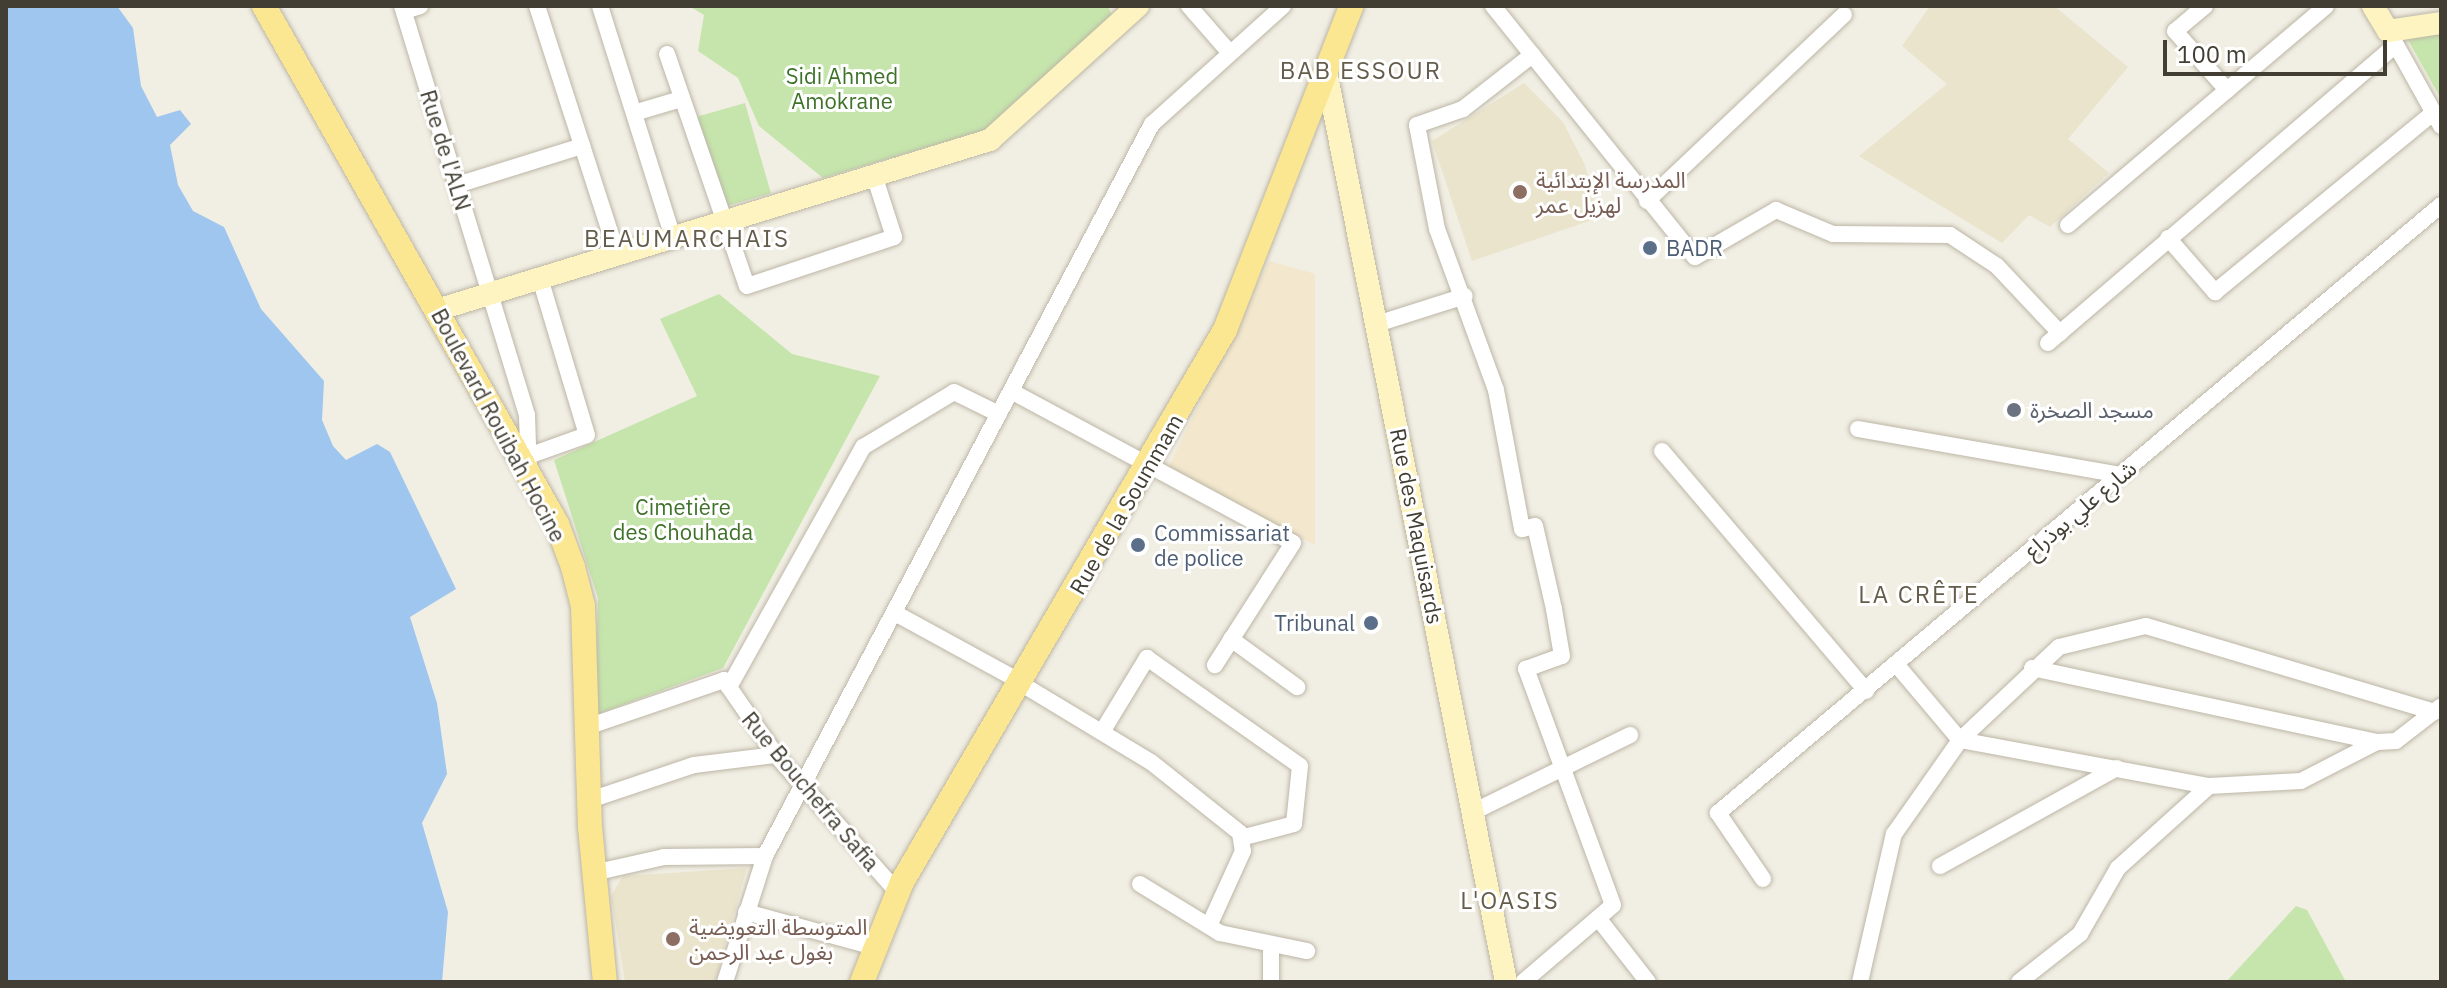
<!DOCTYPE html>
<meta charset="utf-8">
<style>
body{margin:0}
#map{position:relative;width:2447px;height:988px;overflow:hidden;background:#f1eee3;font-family:"IBM Plex Sans","Noto Sans Arabic",sans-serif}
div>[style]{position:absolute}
.commercial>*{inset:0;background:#f3e7cd}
.education>*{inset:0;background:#eae4cd}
.green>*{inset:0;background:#c6e5ac;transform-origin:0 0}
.water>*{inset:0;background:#9fc6ee}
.roads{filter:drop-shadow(0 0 2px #bcb6a6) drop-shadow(0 0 2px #bcb6a6)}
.minor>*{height:16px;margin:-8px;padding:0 8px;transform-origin:8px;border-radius:8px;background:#fff}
.secondary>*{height:22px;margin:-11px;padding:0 11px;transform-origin:11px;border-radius:11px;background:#fdf4c1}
.primary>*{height:24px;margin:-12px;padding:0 12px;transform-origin:12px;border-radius:12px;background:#fbe791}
.dots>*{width:22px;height:22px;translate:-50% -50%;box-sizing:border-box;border:4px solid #fff;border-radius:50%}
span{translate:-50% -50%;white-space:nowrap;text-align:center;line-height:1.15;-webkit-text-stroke:6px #fff;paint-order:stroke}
.park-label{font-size:22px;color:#3e7229}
.street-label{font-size:22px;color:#423e33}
.education-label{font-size:22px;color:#785e54}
.left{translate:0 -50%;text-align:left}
.service-label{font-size:22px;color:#4e5e75}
.right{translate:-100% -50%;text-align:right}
.worship-label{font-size:22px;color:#5b616d}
.neighbourhood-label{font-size:24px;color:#655d4b;letter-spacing:2px}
.frame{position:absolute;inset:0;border:8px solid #423e33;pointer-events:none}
.scale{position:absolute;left:2163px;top:40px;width:224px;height:36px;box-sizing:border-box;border:4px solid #423e33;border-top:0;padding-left:10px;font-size:24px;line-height:28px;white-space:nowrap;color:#423e33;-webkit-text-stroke:6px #fff;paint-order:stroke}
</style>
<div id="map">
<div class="commercial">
<div style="clip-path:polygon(1269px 261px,1315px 274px,1315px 545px,1168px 468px)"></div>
</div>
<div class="education">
<div style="clip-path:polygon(1930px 6px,2054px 6px,2128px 67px,2068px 139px,2109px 173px,2050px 227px,2029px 215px,2002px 243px,1859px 156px,1947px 84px,1902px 46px)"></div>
<div style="clip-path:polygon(1524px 83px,1563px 122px,1585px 165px,1598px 218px,1472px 261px,1432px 141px)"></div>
<div style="clip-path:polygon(747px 868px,715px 982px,625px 982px,611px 896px,623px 876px)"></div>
</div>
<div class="green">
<div style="clip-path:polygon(689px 6px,1108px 6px,1112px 15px,988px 129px,823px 178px,759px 126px,738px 78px,698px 51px,704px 15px)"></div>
<div style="clip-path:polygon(2441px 33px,2441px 99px,2406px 36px)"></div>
<div style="left:745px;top:103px;width:94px;height:51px;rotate:74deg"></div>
<div style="clip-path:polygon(719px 294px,792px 354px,880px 376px,723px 668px,595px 715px,598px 598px,554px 460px,697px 396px,660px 319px)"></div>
<div style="clip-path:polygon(2296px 906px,2307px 910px,2346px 982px,2226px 982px)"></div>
</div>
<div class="water">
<div style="clip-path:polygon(6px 6px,117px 6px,133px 28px,141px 86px,157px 117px,180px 110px,191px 124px,170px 145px,178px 185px,193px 211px,224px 227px,261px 309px,324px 381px,322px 420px,333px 446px,346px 460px,377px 444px,390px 452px,456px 589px,410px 617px,437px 703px,447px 774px,422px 823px,448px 912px,442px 982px,6px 982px)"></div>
</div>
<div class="roads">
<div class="minor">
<div style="left:402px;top:6px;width:428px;rotate:73deg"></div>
<div style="left:527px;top:415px;width:59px;rotate:88.1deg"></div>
<div style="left:537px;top:6px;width:261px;rotate:72.1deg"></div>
<div style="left:600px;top:6px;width:242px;rotate:72.5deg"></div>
<div style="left:1189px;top:6px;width:62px;rotate:48.9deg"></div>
<div style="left:1493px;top:6px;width:322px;rotate:51.2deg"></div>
<div style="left:1695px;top:257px;width:94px;rotate:-30.1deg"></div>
<div style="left:1776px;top:210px;width:62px;rotate:22.8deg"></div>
<div style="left:1833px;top:234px;width:117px;rotate:0.5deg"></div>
<div style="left:1950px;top:235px;width:56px;rotate:33.4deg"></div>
<div style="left:1997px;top:266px;width:92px;rotate:46.8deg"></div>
<div style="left:2205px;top:6px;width:39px;rotate:140deg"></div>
<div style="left:2175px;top:31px;width:79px;rotate:48.6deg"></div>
<div style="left:404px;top:11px;width:17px;rotate:-17deg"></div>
<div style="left:2391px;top:36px;width:103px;rotate:60.9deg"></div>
<div style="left:667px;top:54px;width:245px;rotate:71deg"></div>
<div style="left:747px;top:286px;width:155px;rotate:-18.4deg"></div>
<div style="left:894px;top:237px;width:65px;rotate:-107.9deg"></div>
<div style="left:634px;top:113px;width:49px;rotate:-16.6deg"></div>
<div style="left:457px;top:185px;width:131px;rotate:-17.3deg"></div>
<div style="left:1647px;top:201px;width:271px;rotate:-43.4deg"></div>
<div style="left:2068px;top:225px;width:338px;rotate:-40.3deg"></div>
<div style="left:2168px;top:238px;width:72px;rotate:49deg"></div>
<div style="left:2215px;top:292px;width:283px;rotate:-39.4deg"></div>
<div style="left:1377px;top:324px;width:92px;rotate:-17.7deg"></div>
<div style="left:2048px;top:343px;width:458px;rotate:-40.6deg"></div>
<div style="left:1011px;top:391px;width:320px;rotate:28.3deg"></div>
<div style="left:1293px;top:543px;width:145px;rotate:122.6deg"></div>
<div style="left:1858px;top:429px;width:267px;rotate:9.9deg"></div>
<div style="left:1662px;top:451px;width:315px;rotate:49.6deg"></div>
<div style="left:531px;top:455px;width:59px;rotate:-19.7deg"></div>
<div style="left:587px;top:435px;width:164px;rotate:-106.7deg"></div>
<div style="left:895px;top:613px;width:144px;rotate:28.7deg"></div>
<div style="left:1231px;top:639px;width:82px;rotate:36deg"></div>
<div style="left:1896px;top:664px;width:99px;rotate:49.9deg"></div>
<div style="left:1960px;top:740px;width:253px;rotate:10.5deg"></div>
<div style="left:2209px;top:786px;width:92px;rotate:-3.1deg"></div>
<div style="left:2301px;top:781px;width:85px;rotate:-27.2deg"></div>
<div style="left:2377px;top:742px;width:19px;rotate:-3deg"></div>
<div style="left:2396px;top:741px;width:56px;rotate:-37.7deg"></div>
<div style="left:2032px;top:668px;width:353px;rotate:12.1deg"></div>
<div style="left:1020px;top:683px;width:153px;rotate:31.1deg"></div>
<div style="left:1151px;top:762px;width:114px;rotate:38.6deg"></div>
<div style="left:1240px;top:833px;width:18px;rotate:81deg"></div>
<div style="left:1243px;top:851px;width:82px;rotate:114.4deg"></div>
<div style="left:729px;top:687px;width:275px;rotate:-60.8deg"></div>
<div style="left:863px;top:447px;width:106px;rotate:-31.1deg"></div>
<div style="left:954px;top:392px;width:50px;rotate:26.1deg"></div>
<div style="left:587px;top:727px;width:145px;rotate:-18.9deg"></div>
<div style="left:724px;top:680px;width:91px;rotate:55.3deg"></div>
<div style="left:776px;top:755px;width:183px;rotate:48.5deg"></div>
<div style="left:1102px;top:732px;width:87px;rotate:-58.7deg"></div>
<div style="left:1147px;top:658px;width:187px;rotate:35.2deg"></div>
<div style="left:1300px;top:766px;width:58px;rotate:95.9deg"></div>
<div style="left:1294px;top:824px;width:55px;rotate:165.2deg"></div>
<div style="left:590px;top:800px;width:110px;rotate:-18.6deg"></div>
<div style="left:694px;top:765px;width:83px;rotate:-7deg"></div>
<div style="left:1473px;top:812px;width:175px;rotate:-26.1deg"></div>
<div style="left:1940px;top:866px;width:202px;rotate:-29deg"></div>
<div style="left:593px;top:873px;width:73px;rotate:-12.7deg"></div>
<div style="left:664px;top:857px;width:101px;rotate:-0.6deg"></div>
<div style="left:1763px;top:879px;width:80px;rotate:-124.3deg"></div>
<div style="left:1718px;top:813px;width:945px;rotate:-40.06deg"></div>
<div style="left:1140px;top:884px;width:94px;rotate:31.5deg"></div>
<div style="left:1220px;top:933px;width:89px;rotate:11.7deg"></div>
<div style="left:746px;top:912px;width:133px;rotate:15.3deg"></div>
<div style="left:1598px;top:918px;width:81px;rotate:52deg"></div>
<div style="left:725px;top:982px;width:132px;rotate:-72.4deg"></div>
<div style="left:765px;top:856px;width:828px;rotate:-62.14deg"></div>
<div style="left:1152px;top:124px;width:176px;rotate:-42deg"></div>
<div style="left:1271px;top:982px;width:36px;rotate:-90deg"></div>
<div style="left:1523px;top:982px;width:118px;rotate:-40.5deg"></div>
<div style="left:1613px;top:905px;width:252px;rotate:-110.2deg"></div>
<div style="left:1526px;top:669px;width:38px;rotate:-20deg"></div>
<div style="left:1562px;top:656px;width:48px;rotate:-99.7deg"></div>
<div style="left:1554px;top:609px;width:85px;rotate:-102.9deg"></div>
<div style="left:1535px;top:526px;width:13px;rotate:167deg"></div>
<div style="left:1522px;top:529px;width:141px;rotate:-100.6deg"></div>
<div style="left:1496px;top:390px;width:171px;rotate:-110.1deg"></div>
<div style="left:1437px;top:229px;width:106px;rotate:-100.9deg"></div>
<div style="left:1417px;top:125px;width:49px;rotate:-19.2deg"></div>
<div style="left:1463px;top:109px;width:88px;rotate:-38deg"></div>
<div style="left:1860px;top:982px;width:152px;rotate:-77.1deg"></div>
<div style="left:1894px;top:834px;width:115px;rotate:-54.9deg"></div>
<div style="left:1960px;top:740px;width:136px;rotate:-43.2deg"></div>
<div style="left:2059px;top:647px;width:89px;rotate:-13.6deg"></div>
<div style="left:2146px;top:626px;width:301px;rotate:16.6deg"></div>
<div style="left:2019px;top:982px;width:78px;rotate:-38.2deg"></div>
<div style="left:2080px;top:934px;width:76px;rotate:-60.1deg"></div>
<div style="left:2118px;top:868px;width:122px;rotate:-42deg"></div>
</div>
<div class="secondary">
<div style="left:2373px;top:6px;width:29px;rotate:59deg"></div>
<div style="left:2388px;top:31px;width:54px;rotate:-8.6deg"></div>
<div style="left:1326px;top:71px;width:929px;rotate:78.82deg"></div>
<div style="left:437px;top:310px;width:579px;rotate:-17.09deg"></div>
<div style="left:990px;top:140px;width:200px;rotate:-42.2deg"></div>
</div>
<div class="primary">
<div style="left:264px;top:6px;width:595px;rotate:60.51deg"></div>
<div style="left:557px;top:524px;width:46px;rotate:69.6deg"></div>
<div style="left:573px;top:567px;width:40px;rotate:75.6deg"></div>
<div style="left:583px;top:606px;width:221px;rotate:88.2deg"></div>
<div style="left:590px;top:827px;width:156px;rotate:84.5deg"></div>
<div style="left:862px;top:982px;width:108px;rotate:-68.2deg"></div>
<div style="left:902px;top:882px;width:640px;rotate:-59.67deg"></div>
<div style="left:1225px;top:330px;width:348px;rotate:-68.7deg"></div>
</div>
</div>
<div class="dots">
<div style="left:1520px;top:192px;background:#8d6e63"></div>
<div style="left:1650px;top:248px;background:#5c6f8a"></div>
<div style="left:2014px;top:410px;background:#6b7280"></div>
<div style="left:1138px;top:545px;background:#5c6f8a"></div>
<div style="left:1371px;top:623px;background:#5c6f8a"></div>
<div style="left:673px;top:939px;background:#8d6e63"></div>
</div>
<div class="park-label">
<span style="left:842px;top:88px">Sidi Ahmed<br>Amokrane</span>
<span style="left:683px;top:519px">Cimetière<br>des Chouhada</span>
</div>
<div class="street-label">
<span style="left:446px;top:150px;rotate:73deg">Rue de l'ALN</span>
<span style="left:499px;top:425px;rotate:62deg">Boulevard Rouibah Hocine</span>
<span style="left:1126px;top:504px;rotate:-60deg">Rue de la Soummam</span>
<span style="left:2080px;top:509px;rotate:-40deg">شارع علي بوذراع</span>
<span style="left:1417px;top:526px;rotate:79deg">Rue des Maquisards</span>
<span style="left:811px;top:791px;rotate:50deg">Rue Bouchefra Safia</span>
</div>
<div class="education-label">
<span class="left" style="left:1536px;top:192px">المدرسة الإبتدائية<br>لهزيل عمر</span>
<span class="left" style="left:689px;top:939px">المتوسطة التعويضية<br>بغول عبد الرحمن</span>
</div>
<div class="service-label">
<span class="left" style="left:1666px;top:248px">BADR</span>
<span class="left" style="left:1154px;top:545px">Commissariat<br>de police</span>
<span class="right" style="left:1355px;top:623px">Tribunal</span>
</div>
<div class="worship-label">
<span class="left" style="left:2030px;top:410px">مسجد الصخرة</span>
</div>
<div class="neighbourhood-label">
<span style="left:1361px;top:71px">BAB ESSOUR</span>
<span style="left:687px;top:239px">BEAUMARCHAIS</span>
<span style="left:1919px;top:595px">LA CRÊTE</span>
<span style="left:1510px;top:901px">L'OASIS</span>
</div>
<div class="frame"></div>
<div class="scale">100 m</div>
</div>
